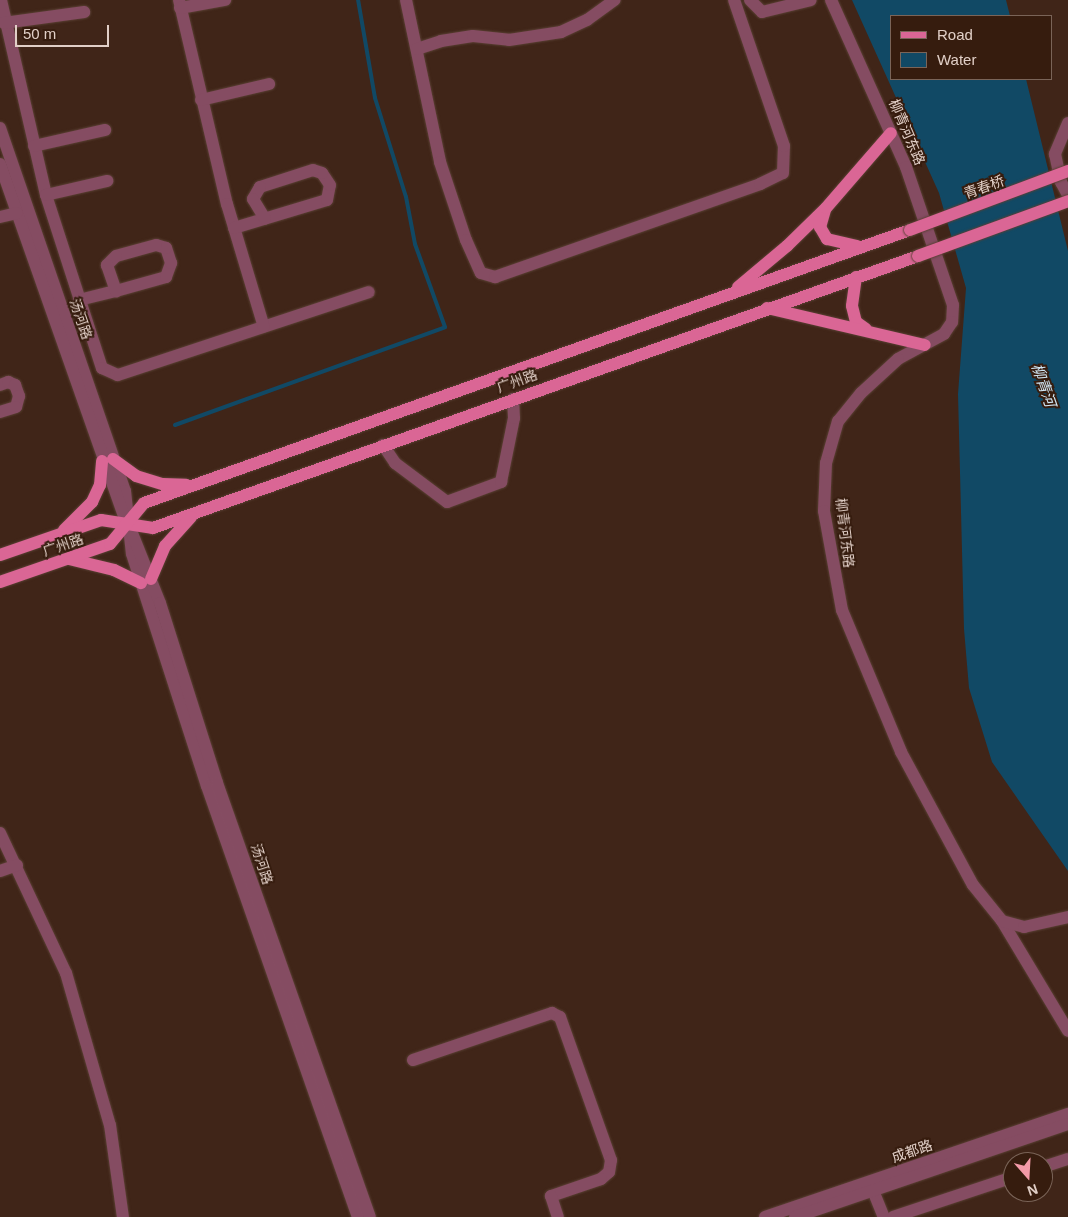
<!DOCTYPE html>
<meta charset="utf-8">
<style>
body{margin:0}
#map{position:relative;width:1068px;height:1217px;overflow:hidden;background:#402518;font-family:Arial,"Noto Sans SC",sans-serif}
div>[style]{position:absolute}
.water>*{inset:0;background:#114965}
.stream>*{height:4px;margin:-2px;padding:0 2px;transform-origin:2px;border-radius:2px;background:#114965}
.roads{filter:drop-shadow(0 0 1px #5a4034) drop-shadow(0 0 1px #5a4034)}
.minor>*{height:12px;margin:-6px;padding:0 6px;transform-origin:6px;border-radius:6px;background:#854c62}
.major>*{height:12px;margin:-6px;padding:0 6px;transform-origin:6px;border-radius:6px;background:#da6695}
.bridges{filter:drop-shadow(0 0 1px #5a4034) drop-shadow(0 0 1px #5a4034)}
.major-bridge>*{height:12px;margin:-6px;padding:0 6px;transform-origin:6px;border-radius:6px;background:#da6695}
span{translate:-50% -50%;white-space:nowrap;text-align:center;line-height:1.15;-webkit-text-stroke:4px #361c0e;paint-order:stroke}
.street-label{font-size:14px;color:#e1cfc7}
.water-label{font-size:15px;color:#d0e6f4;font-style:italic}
.legend{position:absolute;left:890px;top:15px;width:162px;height:65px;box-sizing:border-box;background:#361c0e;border:1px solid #7a6458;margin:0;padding:6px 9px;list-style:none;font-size:15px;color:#e1cfc7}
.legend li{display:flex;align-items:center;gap:10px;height:25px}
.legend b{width:25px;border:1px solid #7a6458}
.north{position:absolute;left:1003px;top:1152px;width:50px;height:50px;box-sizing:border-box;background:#361c0e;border:1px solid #7a6458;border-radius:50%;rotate:161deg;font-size:14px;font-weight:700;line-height:20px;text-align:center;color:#e1cfc7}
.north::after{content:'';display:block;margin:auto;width:18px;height:22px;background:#f39aa8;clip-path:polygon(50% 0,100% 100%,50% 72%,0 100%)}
.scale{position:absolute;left:15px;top:25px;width:94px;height:22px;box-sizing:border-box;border:2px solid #e1cfc7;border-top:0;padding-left:6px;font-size:15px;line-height:18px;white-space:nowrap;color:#e1cfc7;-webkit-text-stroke:4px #361c0e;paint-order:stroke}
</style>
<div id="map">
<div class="water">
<div style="clip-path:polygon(852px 0,1006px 0,1010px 16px,892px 16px,892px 79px,1026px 79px,1068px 251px,1068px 871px,992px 762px,969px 688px,964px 629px,958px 394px,966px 288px,939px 193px)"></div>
</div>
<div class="stream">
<div style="left:175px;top:425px;width:287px;rotate:-19.9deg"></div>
<div style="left:445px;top:327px;width:88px;rotate:-109.9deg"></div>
<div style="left:415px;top:244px;width:48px;rotate:-100.8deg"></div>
<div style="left:406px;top:197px;width:104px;rotate:-107.4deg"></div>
<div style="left:375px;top:98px;width:99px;rotate:-99.8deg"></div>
</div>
<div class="roads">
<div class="minor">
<div style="left:1px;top:0;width:200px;rotate:77deg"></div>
<div style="left:46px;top:195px;width:182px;rotate:72.1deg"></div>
<div style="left:102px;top:368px;width:17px;rotate:24deg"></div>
<div style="left:118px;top:375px;width:264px;rotate:-18.3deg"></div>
<div style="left:179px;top:0;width:210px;rotate:76.8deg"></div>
<div style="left:227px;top:204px;width:128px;rotate:73.3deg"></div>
<div style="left:406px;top:0;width:166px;rotate:78.1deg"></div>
<div style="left:440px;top:162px;width:82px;rotate:71.6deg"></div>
<div style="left:466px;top:240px;width:36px;rotate:66deg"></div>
<div style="left:481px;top:273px;width:15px;rotate:16deg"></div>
<div style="left:495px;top:277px;width:281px;rotate:-19.3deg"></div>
<div style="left:760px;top:184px;width:25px;rotate:-26deg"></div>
<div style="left:783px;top:173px;width:27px;rotate:-88deg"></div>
<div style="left:784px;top:146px;width:154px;rotate:-108.9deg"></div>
<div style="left:750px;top:0;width:17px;rotate:45deg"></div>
<div style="left:762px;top:12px;width:50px;rotate:-13.8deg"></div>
<div style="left:831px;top:0;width:183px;rotate:65.8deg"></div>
<div style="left:906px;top:167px;width:146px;rotate:71.2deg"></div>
<div style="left:953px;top:305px;width:17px;rotate:93deg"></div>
<div style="left:952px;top:322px;width:14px;rotate:124deg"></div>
<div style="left:944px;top:334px;width:52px;rotate:151.5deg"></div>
<div style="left:898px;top:359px;width:50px;rotate:137.4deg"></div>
<div style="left:861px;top:393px;width:36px;rotate:129deg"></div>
<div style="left:838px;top:421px;width:44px;rotate:105.9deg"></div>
<div style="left:826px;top:463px;width:48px;rotate:92.4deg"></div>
<div style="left:824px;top:511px;width:101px;rotate:79.7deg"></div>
<div style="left:842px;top:610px;width:154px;rotate:67.4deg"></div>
<div style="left:901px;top:752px;width:151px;rotate:61.6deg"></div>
<div style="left:973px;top:885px;width:46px;rotate:51.1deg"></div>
<div style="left:1002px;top:921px;width:128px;rotate:59deg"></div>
<div style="left:180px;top:8px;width:46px;rotate:-10.1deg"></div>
<div style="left:4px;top:23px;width:81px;rotate:-7.8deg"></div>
<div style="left:417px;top:49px;width:25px;rotate:-18deg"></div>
<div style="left:441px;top:41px;width:32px;rotate:-9deg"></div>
<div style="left:473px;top:36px;width:36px;rotate:6deg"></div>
<div style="left:509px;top:40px;width:53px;rotate:-8.7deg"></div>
<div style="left:561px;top:32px;width:29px;rotate:-25deg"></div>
<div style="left:587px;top:20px;width:34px;rotate:-36deg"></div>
<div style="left:201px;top:100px;width:70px;rotate:-13.2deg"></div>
<div style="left:1068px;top:123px;width:34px;rotate:113deg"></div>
<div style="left:1055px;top:154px;width:29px;rotate:78deg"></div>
<div style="left:1061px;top:182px;width:15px;rotate:62deg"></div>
<div style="left:0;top:128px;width:384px;rotate:71deg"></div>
<div style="left:125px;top:491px;width:63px;rotate:83.7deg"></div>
<div style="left:132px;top:554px;width:244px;rotate:72.1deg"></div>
<div style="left:207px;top:786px;width:457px;rotate:70.7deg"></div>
<div style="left:34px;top:146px;width:73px;rotate:-12.7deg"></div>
<div style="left:0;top:164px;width:371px;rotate:70.6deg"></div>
<div style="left:46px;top:195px;width:63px;rotate:-12.9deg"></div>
<div style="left:0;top:217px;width:17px;rotate:-13deg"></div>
<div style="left:234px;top:228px;width:97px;rotate:-16.8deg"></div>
<div style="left:327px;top:200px;width:15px;rotate:-79deg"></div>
<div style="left:330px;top:185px;width:14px;rotate:-124deg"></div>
<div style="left:322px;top:173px;width:9px;rotate:-162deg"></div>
<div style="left:313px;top:170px;width:56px;rotate:162.2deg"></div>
<div style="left:260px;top:187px;width:14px;rotate:120deg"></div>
<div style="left:253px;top:199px;width:23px;rotate:59deg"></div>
<div style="left:79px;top:300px;width:38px;rotate:-14deg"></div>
<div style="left:116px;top:291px;width:52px;rotate:-15.6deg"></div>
<div style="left:166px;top:277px;width:15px;rotate:-70deg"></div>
<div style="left:171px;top:263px;width:16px;rotate:-108deg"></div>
<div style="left:166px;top:248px;width:10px;rotate:-163deg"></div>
<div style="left:156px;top:245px;width:41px;rotate:164.6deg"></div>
<div style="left:116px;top:256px;width:13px;rotate:135deg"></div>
<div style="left:107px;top:265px;width:28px;rotate:71deg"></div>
<div style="left:0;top:385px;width:9px;rotate:-21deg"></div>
<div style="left:8px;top:382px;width:8px;rotate:23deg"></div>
<div style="left:15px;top:385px;width:12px;rotate:70deg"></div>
<div style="left:19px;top:396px;width:11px;rotate:105deg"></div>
<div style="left:16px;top:407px;width:17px;rotate:163deg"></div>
<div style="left:383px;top:445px;width:22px;rotate:56deg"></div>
<div style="left:395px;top:463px;width:65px;rotate:36.9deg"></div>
<div style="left:447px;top:502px;width:58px;rotate:-20.3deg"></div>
<div style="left:501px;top:482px;width:65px;rotate:-78.5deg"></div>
<div style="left:514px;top:418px;width:19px;rotate:-93deg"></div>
<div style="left:132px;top:533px;width:75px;rotate:68.2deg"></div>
<div style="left:160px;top:603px;width:189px;rotate:72.4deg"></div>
<div style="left:217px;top:783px;width:460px;rotate:70.6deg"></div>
<div style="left:0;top:833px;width:155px;rotate:64.8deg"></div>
<div style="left:66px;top:973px;width:158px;rotate:73.9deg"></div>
<div style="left:110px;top:1125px;width:93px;rotate:82deg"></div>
<div style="left:0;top:871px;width:18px;rotate:-19deg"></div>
<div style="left:1002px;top:921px;width:23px;rotate:15deg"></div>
<div style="left:1024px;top:927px;width:45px;rotate:-12.8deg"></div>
<div style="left:413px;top:1060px;width:147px;rotate:-18.7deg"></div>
<div style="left:552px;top:1013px;width:9px;rotate:27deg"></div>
<div style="left:560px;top:1017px;width:152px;rotate:70.4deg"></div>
<div style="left:611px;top:1160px;width:12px;rotate:99deg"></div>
<div style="left:609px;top:1172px;width:11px;rotate:139deg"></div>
<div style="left:601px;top:1179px;width:53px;rotate:161.2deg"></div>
<div style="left:551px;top:1196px;width:22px;rotate:72deg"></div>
<div style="left:1043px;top:1167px;width:26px;rotate:-18deg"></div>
<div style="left:870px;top:1183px;width:37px;rotate:68deg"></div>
<div style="left:765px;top:1217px;width:320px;rotate:-18.8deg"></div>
<div style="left:795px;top:1217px;width:288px;rotate:-18.8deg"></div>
<div style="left:893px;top:1217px;width:126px;rotate:-18.4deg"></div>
</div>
<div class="major">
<div style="left:825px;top:210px;width:18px;rotate:106deg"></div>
<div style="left:820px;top:227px;width:14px;rotate:60deg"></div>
<div style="left:827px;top:239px;width:31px;rotate:13deg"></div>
<div style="left:856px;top:277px;width:29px;rotate:98deg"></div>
<div style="left:852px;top:306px;width:16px;rotate:76deg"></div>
<div style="left:856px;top:322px;width:12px;rotate:35deg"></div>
<div style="left:738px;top:287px;width:64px;rotate:-39.9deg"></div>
<div style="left:787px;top:246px;width:54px;rotate:-44.3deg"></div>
<div style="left:826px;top:208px;width:99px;rotate:-49.1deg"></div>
<div style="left:767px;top:308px;width:162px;rotate:13.2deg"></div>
<div style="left:113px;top:459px;width:29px;rotate:36deg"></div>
<div style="left:136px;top:476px;width:28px;rotate:17deg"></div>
<div style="left:163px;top:484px;width:23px;rotate:2deg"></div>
<div style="left:64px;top:530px;width:40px;rotate:-45deg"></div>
<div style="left:92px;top:502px;width:19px;rotate:-65deg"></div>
<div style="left:100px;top:485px;width:24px;rotate:-85deg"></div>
<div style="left:0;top:555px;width:107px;rotate:-19.1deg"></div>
<div style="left:101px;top:520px;width:53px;rotate:8.7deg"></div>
<div style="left:153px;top:528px;width:812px;rotate:-19.57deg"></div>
<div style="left:69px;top:559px;width:46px;rotate:13.7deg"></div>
<div style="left:114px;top:570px;width:30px;rotate:26deg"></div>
<div style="left:151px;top:579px;width:36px;rotate:-67deg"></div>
<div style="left:165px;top:546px;width:39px;rotate:-48deg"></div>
<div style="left:0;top:582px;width:116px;rotate:-19.1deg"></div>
<div style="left:110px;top:544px;width:53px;rotate:-50.3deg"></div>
<div style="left:144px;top:503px;width:813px;rotate:-19.62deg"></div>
</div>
</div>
<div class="bridges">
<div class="major-bridge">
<div style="left:910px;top:230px;width:169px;rotate:-20.5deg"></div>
<div style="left:918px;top:256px;width:160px;rotate:-20.1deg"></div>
</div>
</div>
<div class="street-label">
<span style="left:907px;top:132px;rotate:67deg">柳青河东路</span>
<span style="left:984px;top:187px;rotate:-20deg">青春桥</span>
<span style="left:81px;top:319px;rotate:71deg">汤河路</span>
<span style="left:517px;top:381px;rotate:-20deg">广州路</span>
<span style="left:845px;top:533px;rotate:83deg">柳青河东路</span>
<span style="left:63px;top:545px;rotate:-19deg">广州路</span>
<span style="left:262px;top:864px;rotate:72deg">汤河路</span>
<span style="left:912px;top:1151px;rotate:-19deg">成都路</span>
</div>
<div class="water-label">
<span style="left:1044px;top:385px;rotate:71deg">柳青河</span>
</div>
<ul class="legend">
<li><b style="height:6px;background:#da6695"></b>Road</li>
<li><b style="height:14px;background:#114965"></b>Water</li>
</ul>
<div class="north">N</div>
<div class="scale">50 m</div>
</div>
